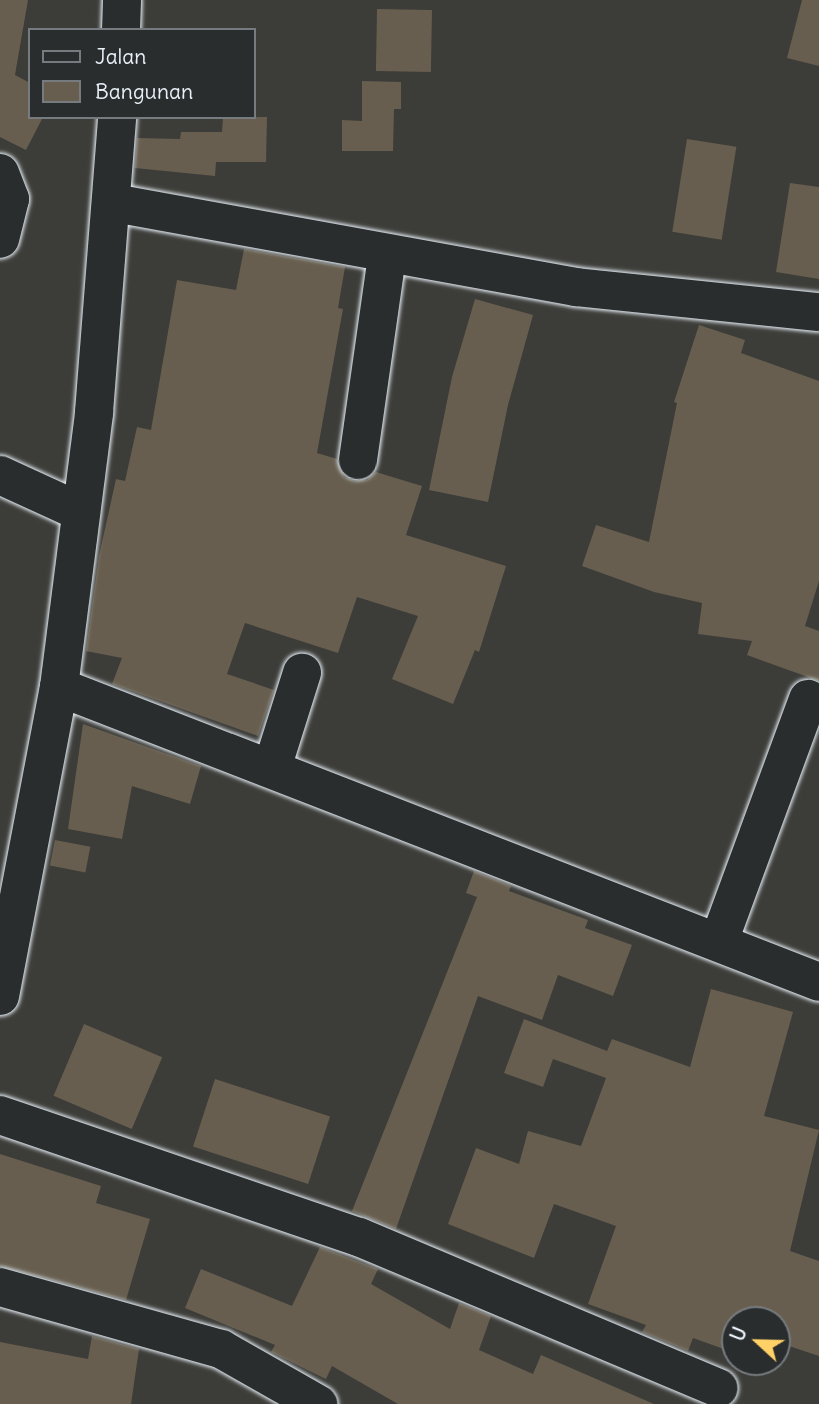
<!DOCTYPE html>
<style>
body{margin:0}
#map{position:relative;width:819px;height:1404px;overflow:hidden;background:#3c3c38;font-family:Delius,sans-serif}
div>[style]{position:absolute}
.building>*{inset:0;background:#675e4f;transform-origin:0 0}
.roads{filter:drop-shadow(0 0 2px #e8f1f8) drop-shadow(0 0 2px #e8f1f8)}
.minor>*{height:38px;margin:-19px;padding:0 19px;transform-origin:19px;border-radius:19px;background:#2a2d2e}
span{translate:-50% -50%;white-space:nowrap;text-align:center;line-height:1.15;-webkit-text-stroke:7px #2a2d2e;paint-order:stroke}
.legend{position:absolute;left:28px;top:28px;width:228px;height:91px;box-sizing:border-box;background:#2a2d2e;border:2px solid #767b7f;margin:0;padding:9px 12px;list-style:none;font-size:21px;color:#e8f1f8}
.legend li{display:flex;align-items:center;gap:14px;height:35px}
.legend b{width:35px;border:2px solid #767b7f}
.north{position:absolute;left:721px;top:1306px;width:70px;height:70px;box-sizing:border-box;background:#2a2d2e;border:2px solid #767b7f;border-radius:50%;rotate:292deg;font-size:19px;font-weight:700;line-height:28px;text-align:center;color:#e8f1f8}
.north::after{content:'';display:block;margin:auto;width:24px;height:32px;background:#ffd166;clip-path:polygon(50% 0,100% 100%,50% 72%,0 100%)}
</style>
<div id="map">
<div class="building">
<div style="clip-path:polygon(0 0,28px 0,15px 75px,30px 83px,30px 117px,43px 117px,26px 150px,0 137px)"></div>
<div style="clip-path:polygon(802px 0,819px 0,819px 66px,787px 58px)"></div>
<div style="left:377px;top:9px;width:55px;height:62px;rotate:1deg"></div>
<div style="clip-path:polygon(362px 81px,401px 82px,401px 109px,394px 109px,393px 151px,342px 151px,342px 120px,362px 121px)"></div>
<div style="clip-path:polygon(223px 117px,267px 117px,266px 162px,216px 162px,215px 176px,135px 168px,137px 138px,180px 139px,181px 132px,222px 132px)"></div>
<div style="left:687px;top:139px;width:50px;height:94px;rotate:9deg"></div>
<div style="clip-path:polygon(790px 183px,819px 187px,819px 279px,776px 272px)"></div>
<div style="clip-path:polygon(244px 249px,345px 267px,338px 308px,343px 309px,317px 453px,337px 459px,344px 477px,354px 481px,367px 480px,376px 472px,422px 486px,406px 535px,506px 566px,479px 652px,475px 650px,453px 704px,392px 679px,418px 616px,357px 597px,338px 653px,245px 623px,227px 674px,274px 690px,258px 736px,112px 684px,122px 658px,86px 651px,99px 556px,116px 479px,125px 481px,137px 427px,151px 430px,177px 280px,236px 290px)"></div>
<div style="clip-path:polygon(475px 299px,533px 315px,508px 405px,488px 502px,429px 490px,452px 377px)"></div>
<div style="clip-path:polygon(699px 325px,745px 340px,741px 353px,819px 381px,819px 581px,805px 626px,819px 631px,819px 681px,747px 655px,752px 641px,698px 634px,702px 603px,654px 592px,582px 566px,596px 525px,649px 542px,677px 403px,674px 402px)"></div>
<div style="clip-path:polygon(83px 724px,201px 766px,190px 804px,132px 786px,122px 839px,68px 829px)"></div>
<div style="left:55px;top:840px;width:36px;height:26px;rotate:11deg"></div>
<div style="clip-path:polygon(474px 871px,511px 886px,509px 891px,588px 920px,585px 928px,632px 945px,613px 996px,558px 975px,542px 1020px,478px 996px,396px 1229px,352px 1211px,477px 897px,466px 893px)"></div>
<div style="clip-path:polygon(711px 989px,793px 1012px,764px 1116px,819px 1130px,790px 1251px,819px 1261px,819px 1356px,786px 1345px,777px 1368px,760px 1362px,777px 1362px,777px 1320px,735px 1320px,735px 1353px,693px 1338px,688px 1351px,642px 1332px,646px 1325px,588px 1304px,616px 1226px,554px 1204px,534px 1258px,448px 1224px,476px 1148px,519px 1164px,528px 1131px,581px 1146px,606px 1078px,553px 1059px,543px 1087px,504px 1073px,524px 1019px,607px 1051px,612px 1039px,690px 1067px)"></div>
<div style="left:84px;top:1024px;width:85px;height:78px;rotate:23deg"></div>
<div style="left:215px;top:1079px;width:121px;height:71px;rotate:18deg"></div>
<div style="clip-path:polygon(0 1154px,101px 1186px,96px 1203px,150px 1219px,126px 1300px,0 1266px)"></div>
<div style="clip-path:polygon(320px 1247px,378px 1269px,371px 1284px,450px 1329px,459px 1303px,491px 1316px,479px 1350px,533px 1374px,541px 1355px,654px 1404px,398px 1404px,332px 1366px,326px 1379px,271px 1352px,275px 1345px,185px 1308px,201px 1269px,292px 1306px)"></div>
<div style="clip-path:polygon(92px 1336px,139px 1349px,131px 1404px,0 1404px,0 1342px,88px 1359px)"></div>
</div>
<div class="roads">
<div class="minor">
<div style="left:121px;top:30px;width:30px;rotate:-88deg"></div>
<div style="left:0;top:173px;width:28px;rotate:69deg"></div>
<div style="left:10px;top:199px;width:41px;rotate:104deg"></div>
<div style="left:114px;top:203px;width:470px;rotate:10.3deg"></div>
<div style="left:576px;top:287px;width:244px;rotate:5.9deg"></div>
<div style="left:358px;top:460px;width:207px;rotate:-81.9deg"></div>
<div style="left:0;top:475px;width:89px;rotate:24.6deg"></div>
<div style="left:59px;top:687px;width:815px;rotate:21.21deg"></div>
<div style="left:272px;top:768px;width:100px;rotate:-72.5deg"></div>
<div style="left:719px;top:941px;width:258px;rotate:-69.8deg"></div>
<div style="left:0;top:996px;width:315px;rotate:-79.2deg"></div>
<div style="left:59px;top:687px;width:277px;rotate:-82.7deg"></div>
<div style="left:94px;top:412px;width:296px;rotate:-85.5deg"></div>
<div style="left:0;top:1115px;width:379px;rotate:18.8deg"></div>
<div style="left:359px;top:1237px;width:390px;rotate:22.8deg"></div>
<div style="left:0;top:1287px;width:230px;rotate:15.7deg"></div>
<div style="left:221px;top:1349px;width:112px;rotate:29.6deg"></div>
</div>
</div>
<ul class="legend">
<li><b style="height:9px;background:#2a2d2e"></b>Jalan</li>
<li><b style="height:19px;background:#675e4f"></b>Bangunan</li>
</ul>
<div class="north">U</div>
</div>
